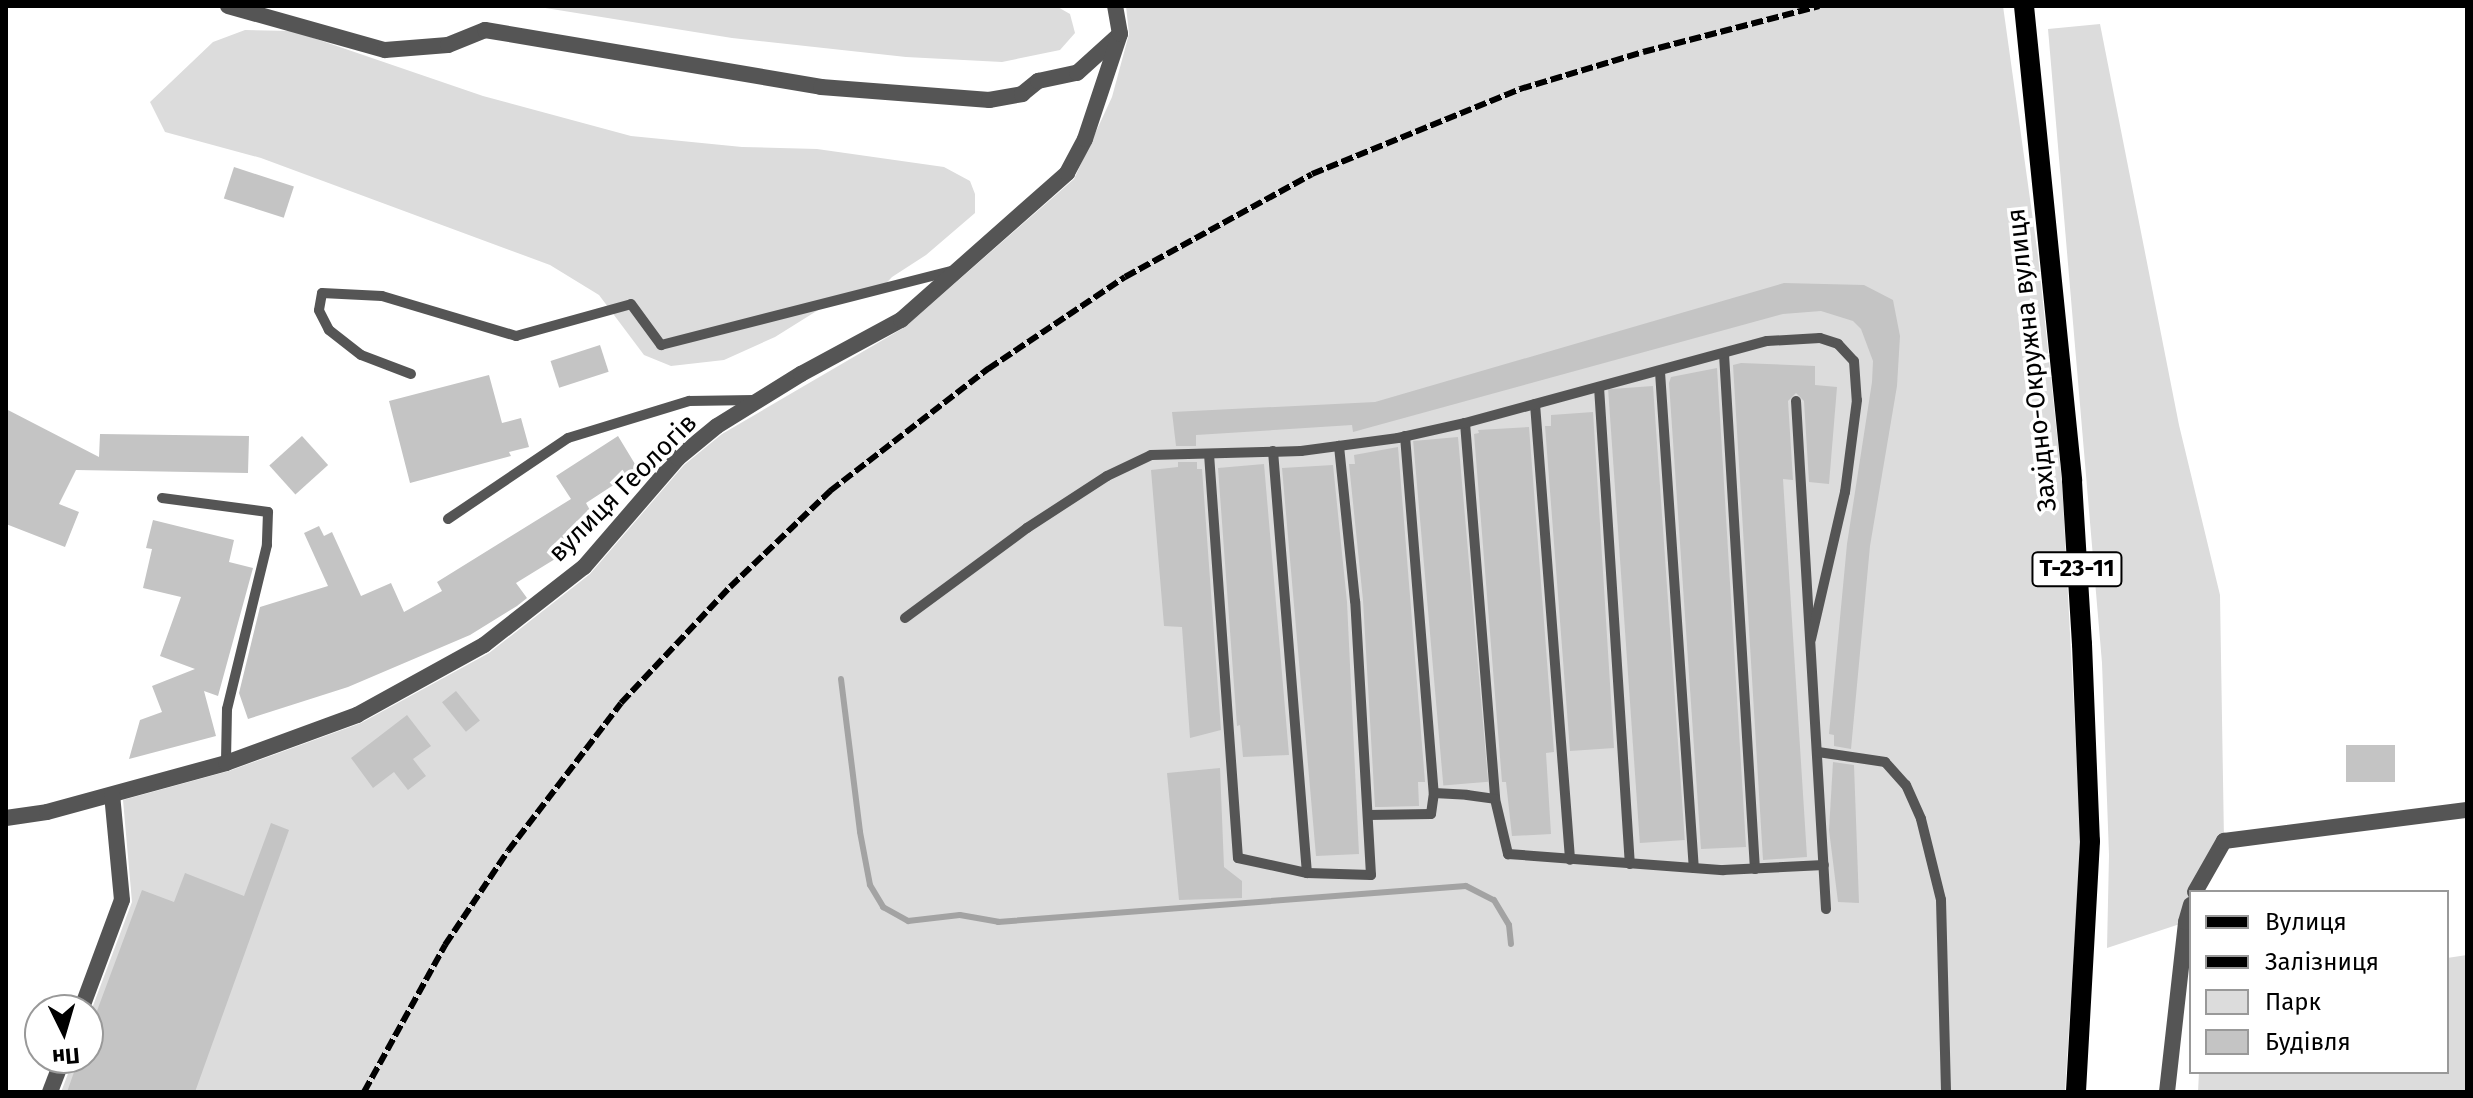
<!DOCTYPE html>
<meta charset="utf-8">
<style>
body{margin:0}
#map{position:relative;width:2473px;height:1098px;overflow:hidden;background:#fff;font-family:"Fira Sans",sans-serif}
div>[style]{position:absolute}
.green>*{inset:0;background:#dcdcdc}
.stream>*{height:6px;margin:-3px;padding:0 3px;transform-origin:3px;border-radius:3px;background:#a3a3a3}
.building>*{inset:0;background:#c4c4c4;transform-origin:0 0}
.service>*{height:10px;margin:-5px;padding:0 5px;transform-origin:5px;border-radius:5px;background:#555}
.minor>*{height:16px;margin:-8px;padding:0 8px;transform-origin:8px;border-radius:8px;background:#555}
.primary>*{height:20px;margin:-10px;padding:0 10px;transform-origin:10px;border-radius:10px;background:#000}
.rail>*{height:6px;margin-top:-3px;transform-origin:0;background:repeating-linear-gradient(90deg,#000 0 12px,transparent 0 16px)}
span{translate:-50% -50%;white-space:nowrap;text-align:center;line-height:1.15;-webkit-text-stroke:7px #fff;paint-order:stroke}
.shield-label span{padding:2px 6px;background:#fff;border:2px solid;border-radius:6px;-webkit-text-stroke-width:0}
.shield-label{font-size:24px;color:#000;font-weight:700}
.street-label{font-size:26px;color:#000}
.frame{position:absolute;inset:0;border:8px solid #000;pointer-events:none}
.legend{position:absolute;left:2189px;top:890px;width:260px;height:184px;box-sizing:border-box;background:#fff;border:2px solid #999;margin:0;padding:10px 14px;list-style:none;font-size:24px;color:#000}
.legend li{display:flex;align-items:center;gap:16px;height:40px}
.legend b{width:40px;border:2px solid #999}
.north{position:absolute;left:24px;top:994px;width:80px;height:80px;box-sizing:border-box;background:#fff;border:2px solid #999;border-radius:50%;rotate:175deg;font-size:22px;font-weight:700;line-height:32px;text-align:center;color:#000}
.north::after{content:'';display:block;margin:auto;width:28px;height:36px;background:#000;clip-path:polygon(50% 0,100% 100%,50% 72%,0 100%)}
</style>
<div id="map">
<div class="green">
<div style="clip-path:polygon(533px 6px,1056px 6px,1070px 14px,1075px 33px,1060px 50px,1002px 62px,906px 57px,732px 38px)"></div>
<div style="clip-path:polygon(1126px 6px,2003px 6px,2038px 256px,2062px 482px,2081px 841px,2065px 1092px,61px 1092px,74px 1058px,88px 1058px,88px 1019px,132px 902px,123px 800px,229px 771px,361px 723px,489px 653px,590px 574px,684px 465px,722px 434px,905px 327px,1074px 179px,1112px 97px,1129px 34px)"></div>
<div style="clip-path:polygon(2100px 24px,2179px 425px,2220px 595px,2224px 841px,2186px 922px,2107px 948px,2109px 855px,2102px 663px,2048px 29px)"></div>
<div style="clip-path:polygon(245px 30px,293px 31px,483px 96px,631px 136px,742px 147px,817px 149px,944px 167px,970px 181px,975px 194px,975px 213px,926px 255px,892px 277px,878px 292px,839px 297px,775px 337px,724px 360px,671px 366px,644px 355px,599px 295px,550px 265px,261px 158px,165px 132px,150px 102px,213px 42px)"></div>
<div style="clip-path:polygon(2467px 955px,2467px 1092px,2198px 1092px,2199px 1072px,2447px 1072px,2447px 958px)"></div>
</div>
<div class="stream">
<div style="left:841px;top:679px;width:154px;rotate:82.9deg"></div>
<div style="left:860px;top:832px;width:54px;rotate:79.3deg"></div>
<div style="left:870px;top:885px;width:26px;rotate:59deg"></div>
<div style="left:883px;top:907px;width:29px;rotate:29deg"></div>
<div style="left:908px;top:921px;width:52px;rotate:-6.6deg"></div>
<div style="left:960px;top:915px;width:39px;rotate:10deg"></div>
<div style="left:998px;top:922px;width:469px;rotate:-4.4deg"></div>
<div style="left:1466px;top:886px;width:31px;rotate:27deg"></div>
<div style="left:1494px;top:900px;width:29px;rotate:59deg"></div>
<div style="left:1509px;top:925px;width:19px;rotate:84deg"></div>
</div>
<div class="building">
<div style="left:234px;top:167px;width:63px;height:33px;rotate:18deg"></div>
<div style="clip-path:polygon(1784px 283px,1864px 285px,1893px 300px,1900px 336px,1897px 386px,1870px 546px,1851px 749px,1834px 746px,1834px 735px,1829px 734px,1847px 544px,1872px 382px,1873px 361px,1861px 329px,1853px 321px,1821px 311px,1783px 314px,1353px 432px,1352px 425px,1196px 435px,1196px 446px,1176px 446px,1172px 412px,1375px 402px)"></div>
<div style="left:600px;top:345px;width:28px;height:52px;rotate:72deg"></div>
<div style="clip-path:polygon(1741px 363px,1815px 366px,1815px 385px,1837px 387px,1829px 484px,1809px 482px,1804px 401px,1796px 393px,1788px 401px,1793px 480px,1783px 479px,1807px 857px,1763px 860px,1733px 365px)"></div>
<div style="clip-path:polygon(1717px 368px,1746px 847px,1701px 849px,1669px 383px,1671px 377px)"></div>
<div style="clip-path:polygon(489px 375px,502px 423px,521px 418px,529px 447px,509px 452px,511px 456px,410px 483px,389px 401px)"></div>
<div style="left:1653px;top:386px;width:455px;height:45px;rotate:86deg"></div>
<div style="clip-path:polygon(6px 409px,99px 457px,100px 434px,249px 436px,248px 473px,76px 470px,59px 504px,79px 512px,65px 547px,6px 524px)"></div>
<div style="clip-path:polygon(1593px 412px,1614px 748px,1570px 751px,1545px 426px,1551px 426px,1551px 415px)"></div>
<div style="clip-path:polygon(1529px 427px,1554px 752px,1546px 753px,1551px 834px,1512px 836px,1506px 782px,1502px 782px,1474px 434px,1479px 433px,1478px 430px)"></div>
<div style="left:302px;top:436px;width:39px;height:44px;rotate:48deg"></div>
<div style="clip-path:polygon(618px 436px,638px 469px,586px 503px,596px 521px,581px 543px,516px 583px,527px 598px,517px 606px,470px 635px,348px 687px,248px 719px,239px 693px,260px 607px,328px 586px,304px 533px,319px 526px,324px 536px,332px 532px,361px 596px,391px 583px,404px 612px,442px 591px,437px 582px,571px 499px,556px 476px)"></div>
<div style="left:1458px;top:437px;width:346px;height:45px;rotate:85deg"></div>
<div style="clip-path:polygon(1398px 447px,1425px 782px,1418px 782px,1419px 806px,1380px 807px,1375px 807px,1363px 600px,1349px 464px,1355px 464px,1354px 455px)"></div>
<div style="clip-path:polygon(1178px 462px,1197px 462px,1197px 469px,1202px 469px,1221px 730px,1190px 738px,1182px 627px,1164px 626px,1151px 470px,1178px 467px)"></div>
<div style="clip-path:polygon(1264px 464px,1289px 755px,1243px 757px,1240px 725px,1237px 726px,1218px 468px)"></div>
<div style="clip-path:polygon(1333px 465px,1347px 602px,1359px 854px,1316px 856px,1282px 468px)"></div>
<div style="clip-path:polygon(153px 520px,234px 540px,229px 562px,253px 568px,218px 696px,204px 691px,216px 736px,129px 759px,140px 720px,162px 712px,152px 686px,195px 669px,160px 656px,181px 597px,143px 588px,152px 549px,146px 548px)"></div>
<div style="left:456px;top:691px;width:38px;height:18px;rotate:51deg"></div>
<div style="clip-path:polygon(407px 715px,431px 746px,413px 759px,426px 776px,408px 790px,394px 772px,373px 788px,351px 758px)"></div>
<div style="left:2346px;top:745px;width:49px;height:37px"></div>
<div style="clip-path:polygon(1833px 762px,1854px 765px,1859px 903px,1838px 902px,1829px 830px)"></div>
<div style="clip-path:polygon(1220px 768px,1224px 867px,1242px 881px,1242px 898px,1179px 900px,1167px 773px)"></div>
<div style="clip-path:polygon(271px 823px,289px 830px,195px 1092px,67px 1092px,79px 1058px,88px 1058px,88px 1035px,142px 890px,174px 902px,185px 873px,244px 896px)"></div>
</div>
<div class="service">
<div style="left:1724px;top:354px;width:516px;rotate:86.56deg"></div>
<div style="left:1660px;top:372px;width:497px;rotate:86.1deg"></div>
<div style="left:411px;top:374px;width:53px;rotate:-159.2deg"></div>
<div style="left:361px;top:355px;width:41px;rotate:-142deg"></div>
<div style="left:329px;top:330px;width:22px;rotate:-117deg"></div>
<div style="left:319px;top:310px;width:17px;rotate:-80deg"></div>
<div style="left:322px;top:293px;width:60px;rotate:2.9deg"></div>
<div style="left:382px;top:296px;width:140px;rotate:16.6deg"></div>
<div style="left:516px;top:336px;width:119px;rotate:-15.5deg"></div>
<div style="left:631px;top:304px;width:51px;rotate:53.8deg"></div>
<div style="left:661px;top:345px;width:299px;rotate:-14.3deg"></div>
<div style="left:1599px;top:387px;width:478px;rotate:86.3deg"></div>
<div style="left:1796px;top:401px;width:509px;rotate:86.62deg"></div>
<div style="left:1535px;top:404px;width:457px;rotate:85.6deg"></div>
<div style="left:1465px;top:423px;width:377px;rotate:85.4deg"></div>
<div style="left:1405px;top:436px;width:358px;rotate:85.4deg"></div>
<div style="left:1273px;top:451px;width:423px;rotate:85.4deg"></div>
<div style="left:1209px;top:454px;width:405px;rotate:85.9deg"></div>
<div style="left:1238px;top:858px;width:71px;rotate:12.3deg"></div>
<div style="left:1307px;top:873px;width:64px;rotate:1.8deg"></div>
<div style="left:1371px;top:875px;width:274px;rotate:-93.3deg"></div>
<div style="left:1355px;top:601px;width:156px;rotate:-95.9deg"></div>
<div style="left:162px;top:498px;width:107px;rotate:7.5deg"></div>
<div style="left:268px;top:512px;width:33px;rotate:92deg"></div>
<div style="left:267px;top:545px;width:169px;rotate:103.7deg"></div>
<div style="left:227px;top:709px;width:54px;rotate:91.1deg"></div>
<div style="left:448px;top:519px;width:145px;rotate:-34deg"></div>
<div style="left:568px;top:438px;width:127px;rotate:-17deg"></div>
<div style="left:689px;top:401px;width:65px;rotate:-0.9deg"></div>
<div style="left:905px;top:618px;width:152px;rotate:-36.4deg"></div>
<div style="left:1027px;top:528px;width:95px;rotate:-33deg"></div>
<div style="left:1107px;top:476px;width:49px;rotate:-25.5deg"></div>
<div style="left:1151px;top:455px;width:150px;rotate:-1.5deg"></div>
<div style="left:1301px;top:451px;width:98px;rotate:-7.6deg"></div>
<div style="left:1398px;top:438px;width:69px;rotate:-12.6deg"></div>
<div style="left:1465px;top:423px;width:313px;rotate:-15.2deg"></div>
<div style="left:1767px;top:341px;width:53px;rotate:-3.2deg"></div>
<div style="left:1820px;top:338px;width:19px;rotate:18deg"></div>
<div style="left:1838px;top:344px;width:23px;rotate:47deg"></div>
<div style="left:1854px;top:361px;width:39px;rotate:86deg"></div>
<div style="left:1857px;top:400px;width:93px;rotate:97.4deg"></div>
<div style="left:1845px;top:492px;width:151px;rotate:103deg"></div>
<div style="left:1818px;top:752px;width:68px;rotate:8.5deg"></div>
<div style="left:1885px;top:762px;width:31px;rotate:48deg"></div>
<div style="left:1906px;top:785px;width:37px;rotate:66deg"></div>
<div style="left:1921px;top:819px;width:83px;rotate:76.1deg"></div>
<div style="left:1941px;top:900px;width:192px;rotate:88.5deg"></div>
<div style="left:1368px;top:815px;width:63px;rotate:-0.9deg"></div>
<div style="left:1431px;top:814px;width:21px;rotate:-82deg"></div>
<div style="left:1434px;top:793px;width:33px;rotate:3deg"></div>
<div style="left:1467px;top:795px;width:28px;rotate:8deg"></div>
<div style="left:1495px;top:799px;width:57px;rotate:76.7deg"></div>
<div style="left:1508px;top:854px;width:216px;rotate:4.3deg"></div>
<div style="left:1723px;top:870px;width:101px;rotate:-2.8deg"></div>
</div>
<div class="minor">
<div style="left:228px;top:6px;width:163px;rotate:15.7deg"></div>
<div style="left:385px;top:50px;width:63px;rotate:-4.5deg"></div>
<div style="left:448px;top:45px;width:40px;rotate:-22deg"></div>
<div style="left:485px;top:30px;width:341px;rotate:9.6deg"></div>
<div style="left:821px;top:87px;width:169px;rotate:4.4deg"></div>
<div style="left:989px;top:100px;width:34px;rotate:-10deg"></div>
<div style="left:1022px;top:94px;width:21px;rotate:-39deg"></div>
<div style="left:1038px;top:81px;width:40px;rotate:-12deg"></div>
<div style="left:1077px;top:73px;width:57px;rotate:-42.1deg"></div>
<div style="left:6px;top:818px;width:41px;rotate:-8.3deg"></div>
<div style="left:47px;top:812px;width:186px;rotate:-15.3deg"></div>
<div style="left:226px;top:763px;width:140px;rotate:-20.1deg"></div>
<div style="left:357px;top:715px;width:145px;rotate:-28.9deg"></div>
<div style="left:484px;top:645px;width:127px;rotate:-38deg"></div>
<div style="left:584px;top:567px;width:144px;rotate:-49.2deg"></div>
<div style="left:678px;top:458px;width:50px;rotate:-39.4deg"></div>
<div style="left:717px;top:426px;width:99px;rotate:-31.8deg"></div>
<div style="left:801px;top:374px;width:114px;rotate:-28.4deg"></div>
<div style="left:901px;top:320px;width:222px;rotate:-41.5deg"></div>
<div style="left:1067px;top:173px;width:38px;rotate:-62deg"></div>
<div style="left:1085px;top:139px;width:111px;rotate:-71.6deg"></div>
<div style="left:1120px;top:34px;width:28px;rotate:-100deg"></div>
<div style="left:2195px;top:892px;width:59px;rotate:-60.4deg"></div>
<div style="left:2224px;top:841px;width:245px;rotate:-7.3deg"></div>
<div style="left:81px;top:1010px;width:117px;rotate:-69.6deg"></div>
<div style="left:122px;top:900px;width:105px;rotate:-95.4deg"></div>
<div style="left:50px;top:1092px;width:36px;rotate:-69deg"></div>
<div style="left:2167px;top:1092px;width:171px;rotate:-83.6deg"></div>
<div style="left:2186px;top:922px;width:18px;rotate:-74deg"></div>
</div>
<div class="primary">
<div style="left:2024px;top:6px;width:477px;rotate:84.2deg"></div>
<div style="left:2072px;top:481px;width:163px;rotate:86.5deg"></div>
<div style="left:2082px;top:644px;width:197px;rotate:87.7deg"></div>
<div style="left:2090px;top:841px;width:251px;rotate:93.2deg"></div>
</div>
<div class="rail">
<div style="left:364px;top:1092px;width:168px;rotate:-61.1deg"></div>
<div style="left:445px;top:945px;width:113px;rotate:-56.2deg"></div>
<div style="left:508px;top:851px;width:186px;rotate:-52.6deg"></div>
<div style="left:621px;top:703px;width:159px;rotate:-46.8deg"></div>
<div style="left:730px;top:587px;width:139px;rotate:-43.8deg"></div>
<div style="left:830px;top:491px;width:200px;rotate:-37.7deg"></div>
<div style="left:988px;top:369px;width:165px;rotate:-33.9deg"></div>
<div style="left:1125px;top:277px;width:213px;rotate:-28.8deg"></div>
<div style="left:1312px;top:174px;width:225px;rotate:-22.2deg"></div>
<div style="left:1520px;top:89px;width:128px;rotate:-16.7deg"></div>
<div style="left:1643px;top:52px;width:182px;rotate:-14.6deg"></div>
</div>
<div class="shield-label">
<span style="left:2077px;top:569px">Т-23-11</span>
</div>
<div class="street-label">
<span style="left:2032px;top:360px;rotate:-96deg">Західно-Окружна вулиця</span>
<span style="left:623px;top:488px;rotate:-45deg">вулиця Геологів</span>
</div>
<div class="frame"></div>
<ul class="legend">
<li><b style="height:10px;background:#000"></b>Вулиця</li>
<li><b style="height:10px;background:#000"></b>Залізниця</li>
<li><b style="height:22px;background:#dcdcdc"></b>Парк</li>
<li><b style="height:22px;background:#c4c4c4"></b>Будівля</li>
</ul>
<div class="north">Пн</div>
</div>
